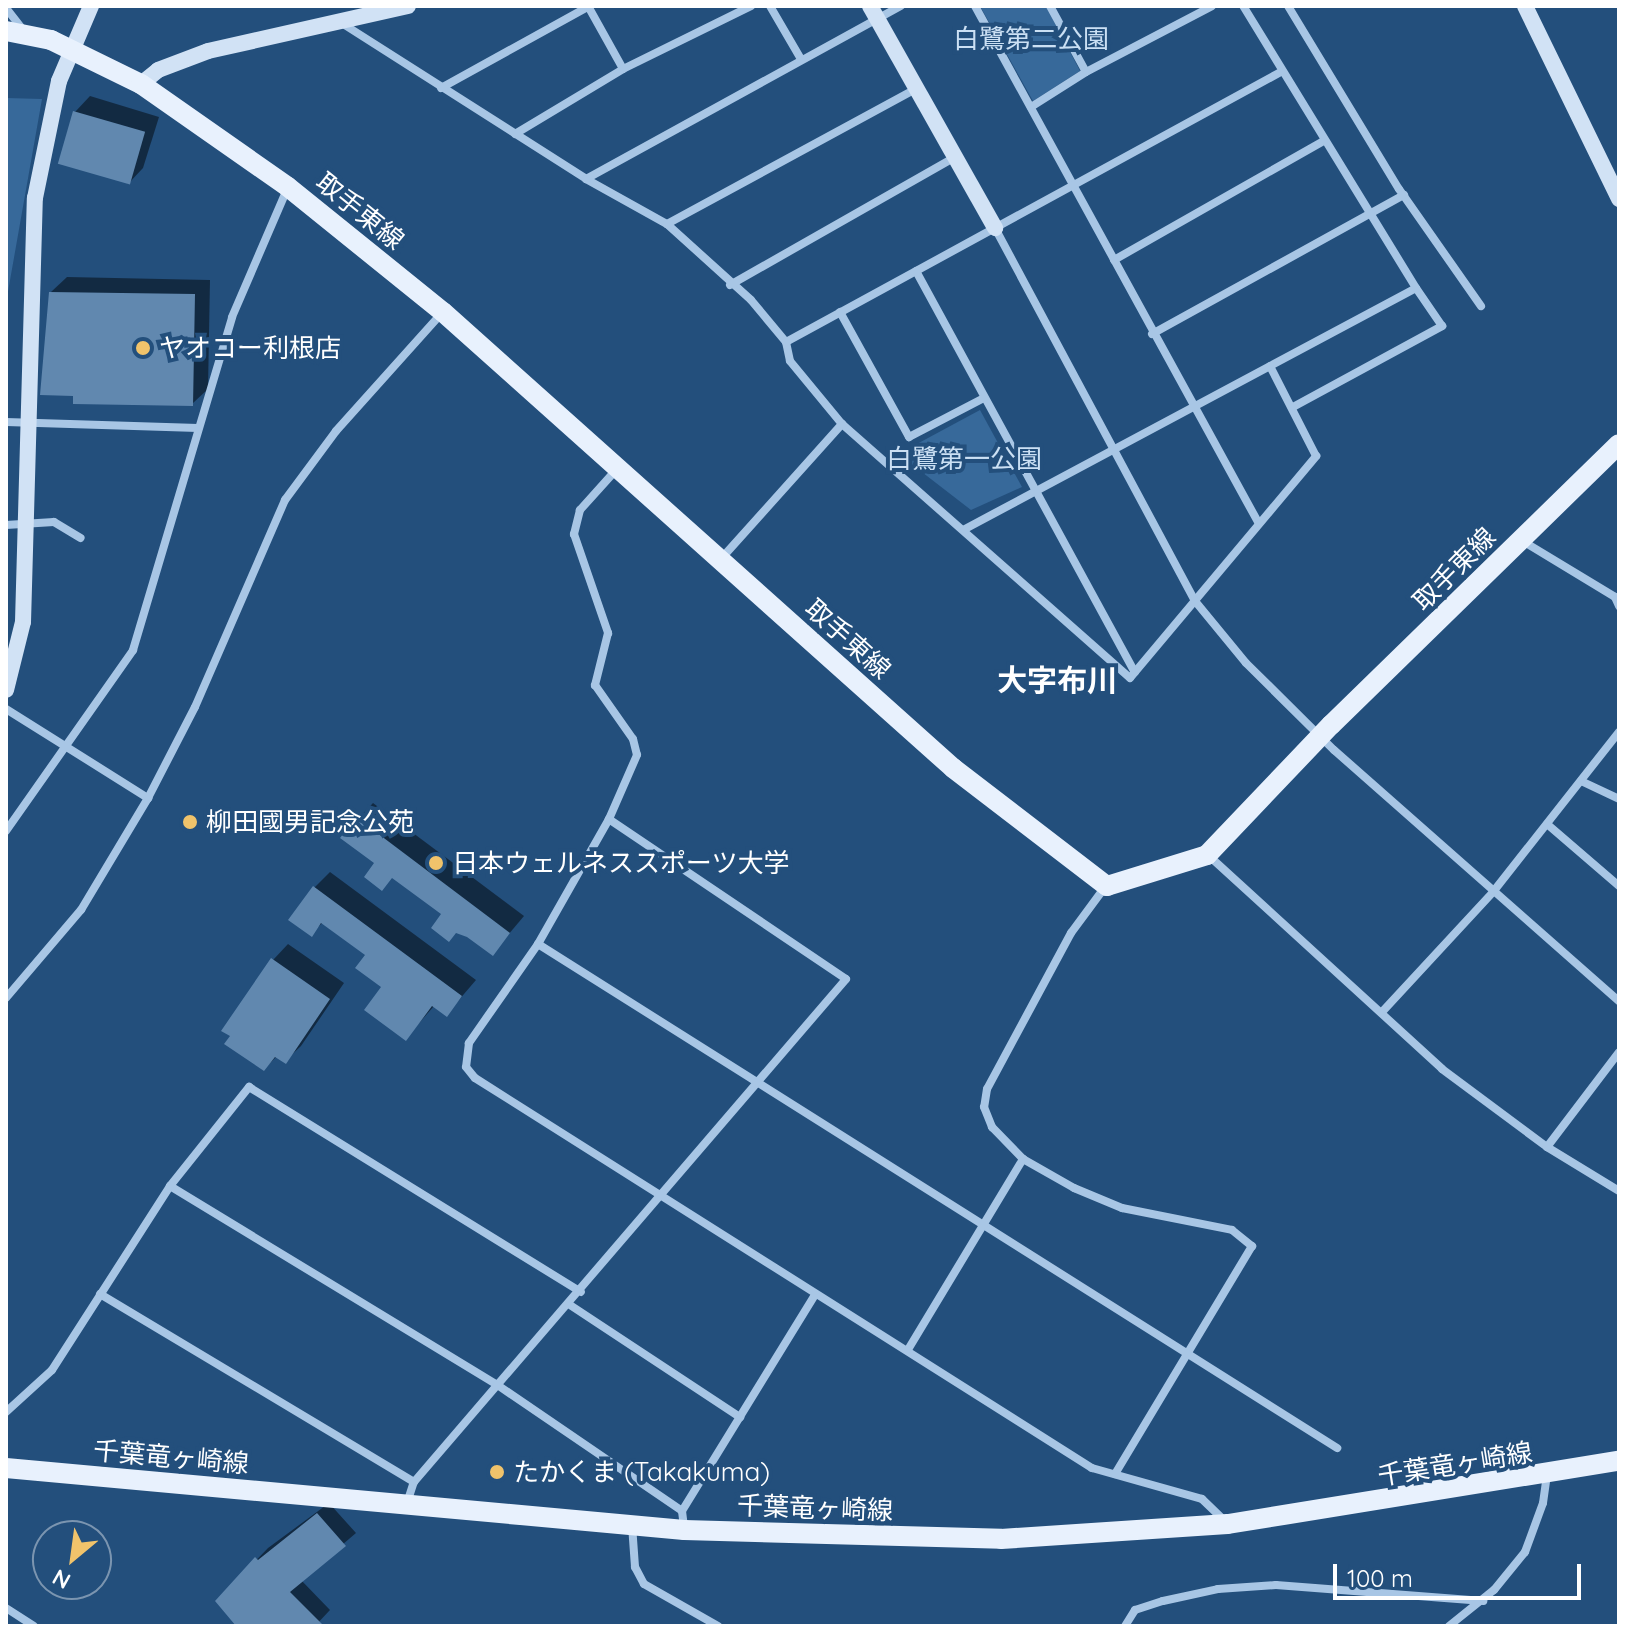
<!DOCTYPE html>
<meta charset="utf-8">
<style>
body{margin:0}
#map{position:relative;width:1625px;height:1632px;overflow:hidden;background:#234f7c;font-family:Quicksand,"Noto Sans JP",sans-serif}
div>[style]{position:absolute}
.green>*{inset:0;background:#37699a}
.shadow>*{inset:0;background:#0007}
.building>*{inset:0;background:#6188af;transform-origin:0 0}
.street>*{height:8px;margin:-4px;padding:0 4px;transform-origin:4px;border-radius:4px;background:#a8c6e5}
.secondary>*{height:16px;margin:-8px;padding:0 8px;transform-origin:8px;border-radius:8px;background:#d1e2f5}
.primary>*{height:20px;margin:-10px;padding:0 10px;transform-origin:10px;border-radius:10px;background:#e8f1fd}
.dots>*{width:22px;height:22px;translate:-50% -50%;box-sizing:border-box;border:4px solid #234f7c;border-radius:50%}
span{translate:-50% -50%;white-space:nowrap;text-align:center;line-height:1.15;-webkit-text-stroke:8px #234f7c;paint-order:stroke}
.park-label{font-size:26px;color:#cbe0f4}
.street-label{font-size:26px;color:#fff}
.poi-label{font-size:26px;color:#fff}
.left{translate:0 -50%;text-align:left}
.quarter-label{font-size:30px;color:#fff;font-weight:700}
.frame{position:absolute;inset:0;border:8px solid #fff;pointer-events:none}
.north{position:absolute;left:32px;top:1520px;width:80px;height:80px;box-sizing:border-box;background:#234f7c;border:2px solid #7b95b0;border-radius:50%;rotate:209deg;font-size:22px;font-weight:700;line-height:32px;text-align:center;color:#fff}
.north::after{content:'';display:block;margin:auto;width:28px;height:36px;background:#f0c36b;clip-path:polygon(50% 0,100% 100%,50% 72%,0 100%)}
.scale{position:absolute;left:1333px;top:1564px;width:248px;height:36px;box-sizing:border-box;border:4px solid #fff;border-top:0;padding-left:10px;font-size:24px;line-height:28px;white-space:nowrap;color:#fff;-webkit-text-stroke:6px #234f7c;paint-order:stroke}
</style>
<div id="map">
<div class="green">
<div style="clip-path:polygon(980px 6px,1046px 6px,1080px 71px,1033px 101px)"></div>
<div style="clip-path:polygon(6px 98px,42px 99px,6px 303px,6px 335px)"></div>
<div style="clip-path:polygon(980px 410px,1022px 487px,971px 510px,905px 459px,915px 445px)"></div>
</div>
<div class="shadow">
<div style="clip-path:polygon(90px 96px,159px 117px,143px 168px,128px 184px,75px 112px)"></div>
<div style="clip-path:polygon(67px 277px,210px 280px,208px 389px,192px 404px,75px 394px,51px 292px)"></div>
<div style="clip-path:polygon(373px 803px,524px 916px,493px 953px,377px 863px,358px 819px)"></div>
<div style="clip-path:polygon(330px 872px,476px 980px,446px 1015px,434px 1006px,406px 1038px,368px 955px,323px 922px,311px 934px,314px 888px)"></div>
<div style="clip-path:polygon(288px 944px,344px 983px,301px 1046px,285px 1061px,277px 1056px,264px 1069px,232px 1036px,273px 960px)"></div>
<div style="clip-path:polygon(329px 1503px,356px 1533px,301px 1580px,330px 1610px,315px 1626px,238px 1626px,217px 1601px,268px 1548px)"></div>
</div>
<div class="building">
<div style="left:73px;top:111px;width:75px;height:55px;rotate:16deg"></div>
<div style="clip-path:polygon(49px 292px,195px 294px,193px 406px,73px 404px,73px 396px,40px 395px)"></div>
<div style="clip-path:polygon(356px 817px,510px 933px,493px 956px,467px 937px,456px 933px,449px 942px,431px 928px,441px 914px,392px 878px,382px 891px,364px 877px,374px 863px,340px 838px)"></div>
<div style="clip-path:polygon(313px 886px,462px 996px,447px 1017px,432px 1006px,406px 1041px,364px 1010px,381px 987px,355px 968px,365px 955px,321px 923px,312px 937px,288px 920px)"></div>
<div style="clip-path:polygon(271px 958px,330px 999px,286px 1064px,275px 1057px,264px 1071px,224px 1044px,230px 1036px,221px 1031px)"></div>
<div style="clip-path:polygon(317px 1513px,346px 1546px,290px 1592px,324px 1626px,236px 1626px,215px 1601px,255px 1557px,258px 1560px)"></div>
</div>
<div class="street">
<div style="left:588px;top:6px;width:72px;rotate:60.9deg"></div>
<div style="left:770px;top:6px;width:61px;rotate:59.7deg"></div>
<div style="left:975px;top:6px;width:589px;rotate:61.26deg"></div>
<div style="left:1050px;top:6px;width:75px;rotate:61.4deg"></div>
<div style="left:1086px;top:72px;width:142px;rotate:-27.6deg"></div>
<div style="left:1288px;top:6px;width:214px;rotate:58.8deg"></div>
<div style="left:1399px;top:189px;width:143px;rotate:55deg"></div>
<div style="left:6px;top:8px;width:31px;rotate:52deg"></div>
<div style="left:340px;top:22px;width:292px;rotate:32.5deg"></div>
<div style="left:586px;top:179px;width:93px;rotate:29.1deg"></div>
<div style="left:667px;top:224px;width:113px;rotate:42.1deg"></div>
<div style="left:751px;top:300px;width:55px;rotate:50.2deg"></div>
<div style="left:786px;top:342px;width:19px;rotate:78deg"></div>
<div style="left:790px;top:361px;width:82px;rotate:50.5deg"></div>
<div style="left:842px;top:424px;width:384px;rotate:41.4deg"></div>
<div style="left:1130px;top:678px;width:290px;rotate:-50deg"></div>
<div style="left:1316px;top:456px;width:101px;rotate:-117.1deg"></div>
<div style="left:441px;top:88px;width:168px;rotate:-28.9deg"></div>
<div style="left:1031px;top:107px;width:65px;rotate:-32.5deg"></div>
<div style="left:515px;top:134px;width:126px;rotate:-31deg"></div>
<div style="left:623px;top:69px;width:143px;rotate:-26.2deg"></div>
<div style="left:586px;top:179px;width:359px;rotate:-28.8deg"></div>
<div style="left:667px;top:224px;width:285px;rotate:-28.5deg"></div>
<div style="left:995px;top:228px;width:423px;rotate:61.8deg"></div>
<div style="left:1195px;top:601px;width:80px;rotate:50.6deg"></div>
<div style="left:1246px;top:663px;width:124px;rotate:44.7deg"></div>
<div style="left:1334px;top:750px;width:380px;rotate:41.4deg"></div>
<div style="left:1114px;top:260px;width:239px;rotate:-29.6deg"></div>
<div style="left:916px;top:271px;width:457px;rotate:61.4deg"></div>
<div style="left:730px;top:285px;width:259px;rotate:-29.6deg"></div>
<div style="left:840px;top:312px;width:143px;rotate:61.1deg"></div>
<div style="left:909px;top:437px;width:85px;rotate:-27.5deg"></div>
<div style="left:1152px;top:334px;width:288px;rotate:-28.9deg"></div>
<div style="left:786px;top:342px;width:562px;rotate:-28.62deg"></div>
<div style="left:1293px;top:407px;width:170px;rotate:-28.5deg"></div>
<div style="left:1442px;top:326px;width:46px;rotate:-124.4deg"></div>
<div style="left:6px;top:422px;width:192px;rotate:1.8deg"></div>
<div style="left:616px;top:470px;width:54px;rotate:132deg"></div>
<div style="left:580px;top:510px;width:25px;rotate:104deg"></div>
<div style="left:574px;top:534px;width:105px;rotate:71deg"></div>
<div style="left:608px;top:633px;width:54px;rotate:104deg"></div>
<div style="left:595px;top:685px;width:66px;rotate:54.9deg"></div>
<div style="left:633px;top:739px;width:16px;rotate:76deg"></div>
<div style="left:637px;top:755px;width:70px;rotate:113.6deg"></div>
<div style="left:609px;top:819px;width:144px;rotate:119.6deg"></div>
<div style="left:538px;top:944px;width:121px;rotate:124.9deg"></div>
<div style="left:469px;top:1043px;width:24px;rotate:97deg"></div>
<div style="left:466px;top:1067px;width:14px;rotate:51deg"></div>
<div style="left:475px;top:1078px;width:730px;rotate:32.3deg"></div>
<div style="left:1092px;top:1468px;width:114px;rotate:15.7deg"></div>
<div style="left:1202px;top:1499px;width:33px;rotate:44deg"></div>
<div style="left:6px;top:525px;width:48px;rotate:-3.6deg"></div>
<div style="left:54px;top:522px;width:31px;rotate:31deg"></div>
<div style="left:965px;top:529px;width:511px;rotate:-28.12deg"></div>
<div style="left:1416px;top:288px;width:331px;rotate:-121.5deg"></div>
<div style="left:1521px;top:540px;width:110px;rotate:31.2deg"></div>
<div style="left:1615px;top:597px;width:10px;rotate:66deg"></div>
<div style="left:720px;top:560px;width:183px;rotate:-48.1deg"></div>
<div style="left:6px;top:709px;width:168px;rotate:32.1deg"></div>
<div style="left:1581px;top:781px;width:42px;rotate:25.3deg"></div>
<div style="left:1547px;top:824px;width:95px;rotate:40.7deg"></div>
<div style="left:6px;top:831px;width:221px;rotate:-54.9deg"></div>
<div style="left:133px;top:650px;width:347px;rotate:-73.4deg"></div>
<div style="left:232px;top:317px;width:142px;rotate:-66.7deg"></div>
<div style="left:1208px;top:855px;width:317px;rotate:42.4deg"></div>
<div style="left:1442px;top:1069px;width:131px;rotate:36.6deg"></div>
<div style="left:1547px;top:1147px;width:84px;rotate:31.4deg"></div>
<div style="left:1105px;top:887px;width:57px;rotate:126.5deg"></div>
<div style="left:1071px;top:933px;width:177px;rotate:118.3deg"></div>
<div style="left:987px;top:1089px;width:18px;rotate:99deg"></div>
<div style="left:984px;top:1107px;width:22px;rotate:68deg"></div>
<div style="left:992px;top:1127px;width:45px;rotate:45.9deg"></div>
<div style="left:1023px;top:1159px;width:59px;rotate:29.6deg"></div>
<div style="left:1074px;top:1188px;width:52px;rotate:22.6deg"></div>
<div style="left:1122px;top:1208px;width:112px;rotate:11.3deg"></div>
<div style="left:1232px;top:1230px;width:26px;rotate:39deg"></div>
<div style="left:1252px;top:1246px;width:266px;rotate:121deg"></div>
<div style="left:538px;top:944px;width:945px;rotate:32.24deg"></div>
<div style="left:6px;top:998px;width:116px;rotate:-49.6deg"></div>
<div style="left:81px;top:910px;width:131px;rotate:-59.1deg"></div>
<div style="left:148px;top:798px;width:102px;rotate:-62.7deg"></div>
<div style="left:195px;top:707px;width:226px;rotate:-66.5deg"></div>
<div style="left:285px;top:500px;width:86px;rotate:-53.5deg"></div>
<div style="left:336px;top:431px;width:159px;rotate:-48.1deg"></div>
<div style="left:1382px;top:1012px;width:163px;rotate:-47.2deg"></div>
<div style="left:1493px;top:892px;width:204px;rotate:-51.8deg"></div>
<div style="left:1547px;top:1147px;width:119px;rotate:-52.8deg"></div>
<div style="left:170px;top:1186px;width:381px;rotate:31.3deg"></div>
<div style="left:496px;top:1384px;width:225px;rotate:34.3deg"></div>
<div style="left:682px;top:1511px;width:17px;rotate:83deg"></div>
<div style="left:100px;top:1294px;width:366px;rotate:30.9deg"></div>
<div style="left:570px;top:1305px;width:204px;rotate:33.4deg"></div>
<div style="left:909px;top:1348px;width:221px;rotate:-58.9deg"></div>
<div style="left:6px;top:1412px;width:62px;rotate:-42.4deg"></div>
<div style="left:52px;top:1370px;width:219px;rotate:-57.3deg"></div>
<div style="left:170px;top:1186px;width:127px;rotate:-51.4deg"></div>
<div style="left:249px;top:1087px;width:390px;rotate:31.7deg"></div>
<div style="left:407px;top:1503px;width:22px;rotate:-72deg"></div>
<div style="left:414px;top:1482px;width:663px;rotate:-49.34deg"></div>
<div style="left:846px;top:979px;width:286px;rotate:-146deg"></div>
<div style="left:682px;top:1511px;width:254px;rotate:-58.4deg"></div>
<div style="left:632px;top:1525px;width:42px;rotate:85.9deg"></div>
<div style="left:635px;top:1567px;width:19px;rotate:62deg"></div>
<div style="left:644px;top:1584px;width:85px;rotate:29.6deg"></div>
<div style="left:6px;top:1608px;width:33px;rotate:33deg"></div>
<div style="left:1125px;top:1626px;width:19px;rotate:-58deg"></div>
<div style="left:1135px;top:1610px;width:29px;rotate:-18deg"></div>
<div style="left:1163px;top:1601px;width:56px;rotate:-12.3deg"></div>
<div style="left:1218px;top:1589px;width:58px;rotate:-3.9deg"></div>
<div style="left:1276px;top:1585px;width:208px;rotate:4.4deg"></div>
<div style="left:1449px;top:1626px;width:58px;rotate:-38.7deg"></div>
<div style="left:1494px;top:1590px;width:49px;rotate:-50.8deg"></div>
<div style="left:1525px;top:1552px;width:52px;rotate:-69.8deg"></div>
<div style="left:1543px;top:1503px;width:28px;rotate:-82deg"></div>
</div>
<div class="secondary">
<div style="left:870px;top:6px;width:255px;rotate:60.6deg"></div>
<div style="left:1525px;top:6px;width:215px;rotate:64deg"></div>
<div style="left:141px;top:84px;width:22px;rotate:-39deg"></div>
<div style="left:158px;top:70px;width:53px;rotate:-20.8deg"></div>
<div style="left:208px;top:51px;width:205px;rotate:-12.7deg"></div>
<div style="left:6px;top:690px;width:70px;rotate:-76deg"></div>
<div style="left:23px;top:622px;width:424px;rotate:-88.4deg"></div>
<div style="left:35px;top:198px;width:119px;rotate:-78.4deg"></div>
<div style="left:59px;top:81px;width:82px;rotate:-66.9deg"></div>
</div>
<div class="primary">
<div style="left:6px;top:31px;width:46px;rotate:11.3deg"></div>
<div style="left:51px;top:40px;width:100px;rotate:26.1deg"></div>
<div style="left:141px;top:84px;width:179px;rotate:35deg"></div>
<div style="left:288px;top:187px;width:199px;rotate:38.9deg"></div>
<div style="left:443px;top:312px;width:684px;rotate:41.8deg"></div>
<div style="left:953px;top:768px;width:194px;rotate:37.5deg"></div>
<div style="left:1107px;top:886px;width:105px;rotate:-17.2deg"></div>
<div style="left:1207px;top:855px;width:180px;rotate:-46.4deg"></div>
<div style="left:1331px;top:725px;width:402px;rotate:-44.3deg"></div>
<div style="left:6px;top:1468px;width:681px;rotate:5.22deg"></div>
<div style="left:684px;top:1530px;width:317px;rotate:1.6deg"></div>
<div style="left:1001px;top:1539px;width:227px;rotate:-3.8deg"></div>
<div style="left:1228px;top:1524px;width:396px;rotate:-9.2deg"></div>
</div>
<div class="dots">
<div style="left:143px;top:348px;background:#f0c36b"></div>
<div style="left:190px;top:822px;background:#f0c36b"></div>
<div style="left:436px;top:863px;background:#f0c36b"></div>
<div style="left:497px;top:1472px;background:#f0c36b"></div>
</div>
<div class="park-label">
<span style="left:1031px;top:39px">白鷺第二公園</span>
<span style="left:964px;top:459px">白鷺第一公園</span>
</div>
<div class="street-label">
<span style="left:360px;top:211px;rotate:39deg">取手東線</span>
<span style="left:1454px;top:569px;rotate:-45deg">取手東線</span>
<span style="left:848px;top:639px;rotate:42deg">取手東線</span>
<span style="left:171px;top:1457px;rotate:5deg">千葉竜ヶ崎線</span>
<span style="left:1455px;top:1464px;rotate:-9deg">千葉竜ヶ崎線</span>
<span style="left:815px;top:1508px;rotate:2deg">千葉竜ヶ崎線</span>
</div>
<div class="poi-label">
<span class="left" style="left:159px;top:348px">ヤオコー利根店</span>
<span class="left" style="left:206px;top:822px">柳田國男記念公苑</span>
<span class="left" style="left:452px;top:863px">日本ウェルネススポーツ大学</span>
<span class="left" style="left:513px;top:1472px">たかくま (Takakuma)</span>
</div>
<div class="quarter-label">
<span style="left:1057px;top:680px">大字布川</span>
</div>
<div class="frame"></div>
<div class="north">N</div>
<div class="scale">100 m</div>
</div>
